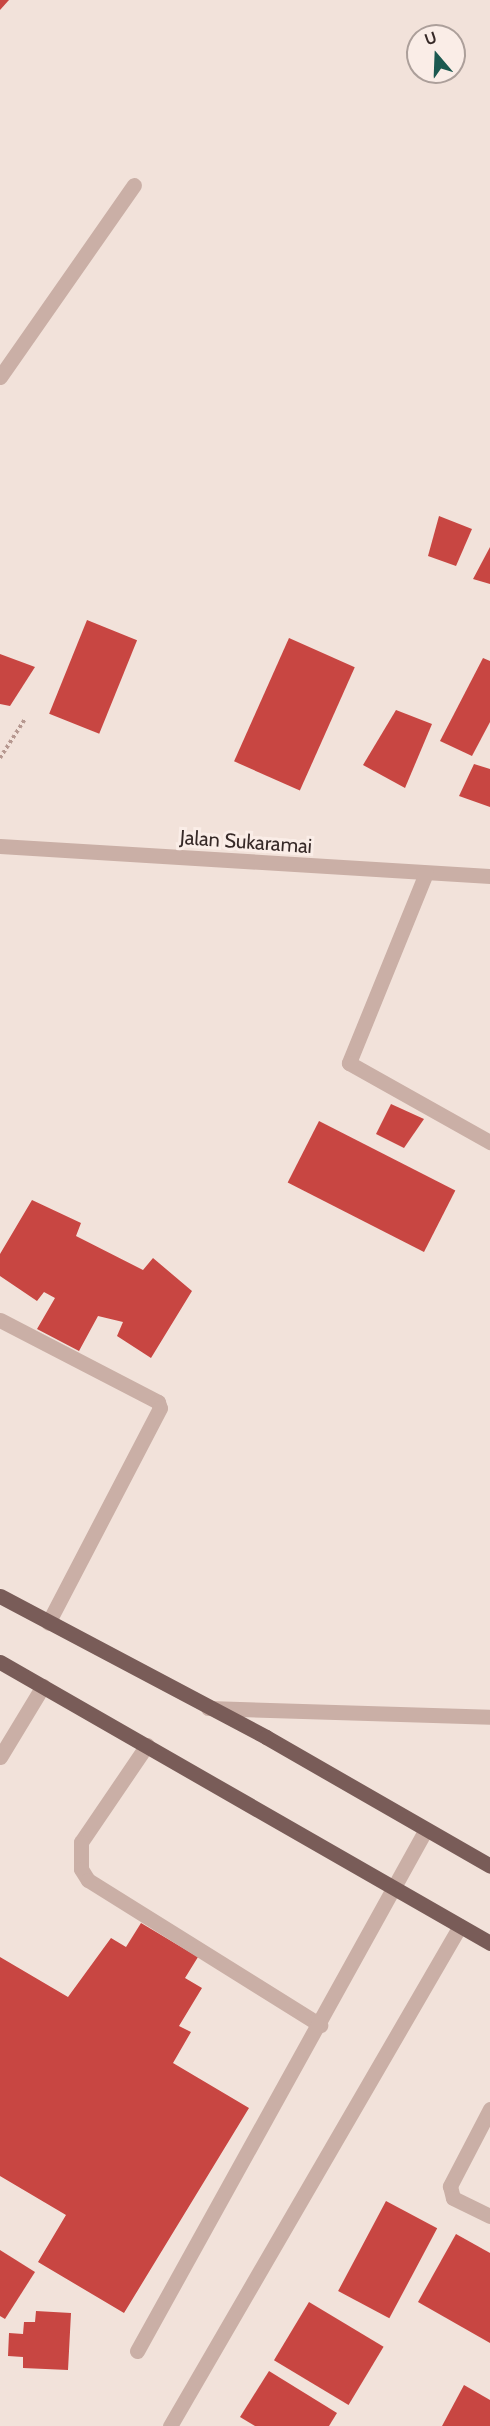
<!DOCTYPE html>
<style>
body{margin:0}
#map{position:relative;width:490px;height:2426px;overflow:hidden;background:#f2e2da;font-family:Cabin,sans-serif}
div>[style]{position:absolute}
.building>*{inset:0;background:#c84642;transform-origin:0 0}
.path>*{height:4px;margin-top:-2px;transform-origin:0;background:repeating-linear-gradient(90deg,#b69890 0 3px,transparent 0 6px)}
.minor>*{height:15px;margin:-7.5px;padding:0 7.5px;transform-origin:7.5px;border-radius:7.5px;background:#caafa6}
.major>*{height:15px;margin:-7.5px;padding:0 7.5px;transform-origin:7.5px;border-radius:7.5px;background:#795c58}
span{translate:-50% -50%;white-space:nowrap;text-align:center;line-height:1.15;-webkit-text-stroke:6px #faede7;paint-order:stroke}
.street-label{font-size:20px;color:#362927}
.north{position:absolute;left:406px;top:24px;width:60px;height:60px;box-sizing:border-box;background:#faede7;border:2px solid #ac9f9a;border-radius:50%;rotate:341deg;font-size:16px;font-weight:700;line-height:24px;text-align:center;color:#362927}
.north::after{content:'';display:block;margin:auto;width:21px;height:27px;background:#1c5950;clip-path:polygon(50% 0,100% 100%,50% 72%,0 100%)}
</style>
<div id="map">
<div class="building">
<div style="clip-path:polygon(0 0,9px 0,0 10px)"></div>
<div style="clip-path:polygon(439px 516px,472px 529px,456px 566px,428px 556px)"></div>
<div style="clip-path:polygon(490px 547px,490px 584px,473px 579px)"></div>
<div style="left:87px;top:620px;width:54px;height:101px;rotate:22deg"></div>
<div style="left:289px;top:638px;width:72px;height:135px;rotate:24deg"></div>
<div style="clip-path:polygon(0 654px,35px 667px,10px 706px,0 704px)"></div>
<div style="clip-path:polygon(483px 658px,490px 661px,490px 722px,472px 756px,440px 741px)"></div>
<div style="clip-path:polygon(396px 710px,432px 724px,405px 788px,363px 765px)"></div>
<div style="clip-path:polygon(474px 764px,490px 769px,490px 807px,459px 796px)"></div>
<div style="clip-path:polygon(391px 1104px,424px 1119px,404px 1148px,376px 1134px)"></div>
<div style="left:319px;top:1121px;width:153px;height:69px;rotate:27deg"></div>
<div style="clip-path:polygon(32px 1200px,81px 1223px,76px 1236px,143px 1270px,153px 1258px,192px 1291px,151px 1358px,117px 1336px,123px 1322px,98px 1316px,79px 1351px,37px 1329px,55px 1298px,44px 1292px,37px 1301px,0 1276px,0 1254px)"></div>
<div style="clip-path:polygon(141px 1923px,198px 1957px,185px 1978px,202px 1988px,179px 2026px,191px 2032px,173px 2063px,249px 2108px,124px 2313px,38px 2262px,66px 2215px,0 2176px,0 1957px,68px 1997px,111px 1938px,126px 1947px)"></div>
<div style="left:386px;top:2201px;width:58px;height:102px;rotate:28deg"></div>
<div style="clip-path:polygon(456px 2234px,490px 2253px,490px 2343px,418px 2302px)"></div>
<div style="clip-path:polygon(0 2250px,35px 2272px,5px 2319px,0 2316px)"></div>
<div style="left:309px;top:2302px;width:87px;height:68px;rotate:31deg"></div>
<div style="clip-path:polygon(36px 2311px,71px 2313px,68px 2370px,23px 2368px,23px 2357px,8px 2356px,9px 2333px,23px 2334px,24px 2322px,35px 2322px)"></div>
<div style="clip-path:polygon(269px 2371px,337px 2413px,329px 2426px,255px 2426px,240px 2417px)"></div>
<div style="clip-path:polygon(464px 2385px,490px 2400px,490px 2426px,442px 2426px)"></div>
</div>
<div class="path">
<div style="left:0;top:758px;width:46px;rotate:-57.3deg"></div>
</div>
<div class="minor">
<div style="left:0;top:377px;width:234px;rotate:-55.1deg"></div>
<div style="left:0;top:846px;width:491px;rotate:3.5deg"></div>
<div style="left:426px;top:873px;width:205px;rotate:112.1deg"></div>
<div style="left:349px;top:1063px;width:162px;rotate:29.3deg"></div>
<div style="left:0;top:1320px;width:178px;rotate:27.4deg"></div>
<div style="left:158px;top:1402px;width:6px;rotate:72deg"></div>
<div style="left:160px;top:1408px;width:242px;rotate:117.5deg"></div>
<div style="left:208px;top:1708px;width:282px;rotate:1.8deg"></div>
<div style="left:147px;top:1745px;width:117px;rotate:124.2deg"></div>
<div style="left:81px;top:1842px;width:27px;rotate:90deg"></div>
<div style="left:81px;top:1869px;width:13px;rotate:58deg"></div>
<div style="left:88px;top:1880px;width:274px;rotate:32deg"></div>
<div style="left:0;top:1757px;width:83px;rotate:-58.8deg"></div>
<div style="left:490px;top:2109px;width:87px;rotate:117.5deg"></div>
<div style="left:450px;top:2186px;width:12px;rotate:76deg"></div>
<div style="left:453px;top:2198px;width:41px;rotate:25.9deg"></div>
<div style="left:137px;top:2351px;width:594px;rotate:-61.02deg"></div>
<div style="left:170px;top:2426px;width:578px;rotate:-59.89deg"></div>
</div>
<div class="major">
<div style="left:0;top:1596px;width:301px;rotate:27.9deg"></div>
<div style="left:266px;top:1737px;width:258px;rotate:29.9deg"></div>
<div style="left:0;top:1662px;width:565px;rotate:29.83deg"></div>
</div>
<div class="street-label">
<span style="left:246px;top:842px;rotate:4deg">Jalan Sukaramai</span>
</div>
<div class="north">U</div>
</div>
